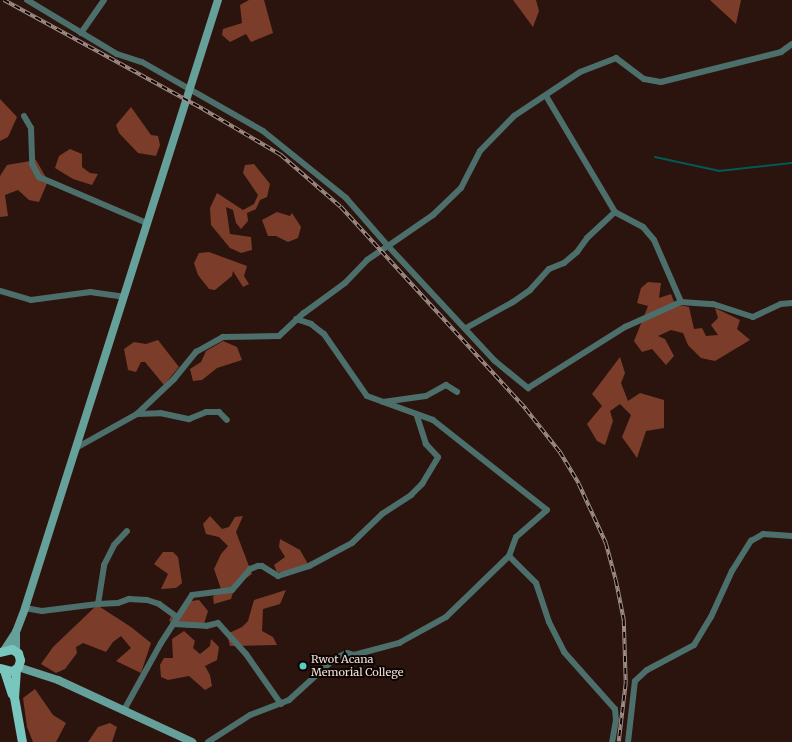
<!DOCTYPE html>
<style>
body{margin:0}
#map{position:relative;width:792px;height:742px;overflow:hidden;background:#2b140d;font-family:Merriweather,serif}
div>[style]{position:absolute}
.forest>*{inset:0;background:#7b3d2a}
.stream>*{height:2px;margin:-1px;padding:0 1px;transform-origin:1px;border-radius:1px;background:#015a55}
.street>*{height:6px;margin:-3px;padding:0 3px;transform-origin:3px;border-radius:3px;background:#4c6f6c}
.secondary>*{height:8px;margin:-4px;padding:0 4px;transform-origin:4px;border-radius:4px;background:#65a09a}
.primary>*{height:9px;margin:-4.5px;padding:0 4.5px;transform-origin:4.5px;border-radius:4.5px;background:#79c6be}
.rail>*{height:3.5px;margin-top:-1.75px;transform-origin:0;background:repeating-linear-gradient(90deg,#0c0402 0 6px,#a18e87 0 12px);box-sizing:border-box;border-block:1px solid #a18e87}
.dots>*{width:11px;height:11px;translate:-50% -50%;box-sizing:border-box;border:2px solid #0c0402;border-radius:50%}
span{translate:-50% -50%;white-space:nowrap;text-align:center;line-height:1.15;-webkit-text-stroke:4px #0c0402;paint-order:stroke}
.poi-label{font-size:11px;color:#f0dfd9}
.left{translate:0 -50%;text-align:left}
</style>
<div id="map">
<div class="forest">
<div style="clip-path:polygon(249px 0,264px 0,273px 33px,251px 42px,246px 34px,230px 42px,222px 35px,223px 29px,242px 23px,240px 5px)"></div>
<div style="clip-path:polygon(513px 0,536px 0,539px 11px,533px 27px)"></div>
<div style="clip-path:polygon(710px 0,741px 0,736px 24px)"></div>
<div style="clip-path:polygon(0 99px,17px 117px,8px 137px,0 141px)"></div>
<div style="clip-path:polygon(131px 107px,151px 135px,158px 136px,160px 145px,156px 156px,138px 153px,119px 133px,116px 125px)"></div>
<div style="clip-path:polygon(70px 149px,82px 154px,82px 167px,90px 173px,98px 174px,92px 185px,73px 179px,55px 168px,59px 156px)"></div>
<div style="clip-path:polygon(36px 160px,48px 181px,39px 202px,29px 200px,18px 190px,5px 195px,8px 216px,0 217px,0 176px,7px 165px)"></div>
<div style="clip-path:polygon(254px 164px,270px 184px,267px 197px,260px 200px,256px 209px,247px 213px,248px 221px,241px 229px,236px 223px,233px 210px,226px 207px,230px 234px,251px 237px,252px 250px,241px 253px,230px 248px,211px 225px,210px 208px,217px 193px,243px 210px,254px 204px,258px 195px,243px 173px,245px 165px)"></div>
<div style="clip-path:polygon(277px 212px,290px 216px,292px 213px,301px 227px,298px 238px,288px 242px,276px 236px,268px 236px,262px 220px)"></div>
<div style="clip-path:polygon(209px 252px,247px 266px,244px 276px,249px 284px,243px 287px,233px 271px,232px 276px,215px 290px,209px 289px,198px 275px,194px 263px,199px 253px)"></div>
<div style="clip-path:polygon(648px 282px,661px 283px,659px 298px,671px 294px,675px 304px,689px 307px,694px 329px,702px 328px,706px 336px,718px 335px,711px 325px,718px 318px,715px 308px,740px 320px,737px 329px,750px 340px,715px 361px,701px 358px,688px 345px,683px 333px,671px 330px,658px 336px,665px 339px,674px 356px,666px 365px,652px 349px,642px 352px,634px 341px,648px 306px,637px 303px,641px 288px)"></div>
<div style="clip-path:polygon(158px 340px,179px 367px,164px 385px,145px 362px,141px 362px,136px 372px,128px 370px,124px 349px,134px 342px,146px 344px)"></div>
<div style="clip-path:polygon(223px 341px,237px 347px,242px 360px,217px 368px,202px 380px,193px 381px,190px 369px,201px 362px,206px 351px)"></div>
<div style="clip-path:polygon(620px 357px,625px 373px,621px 383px,628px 401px,640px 393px,664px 400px,664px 428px,646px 431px,637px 458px,622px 437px,631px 415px,620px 404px,610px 411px,613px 421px,605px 445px,597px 441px,587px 424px,602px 406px,592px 394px)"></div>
<div style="clip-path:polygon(210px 516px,222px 529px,229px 527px,235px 517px,243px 516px,236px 532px,252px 574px,235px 586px,231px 599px,214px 604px,213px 597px,221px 589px,214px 569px,221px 554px,228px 546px,219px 537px,206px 534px,203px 524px)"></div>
<div style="clip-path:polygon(280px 539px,300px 550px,308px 564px,288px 572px,277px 572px,274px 565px,285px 557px,279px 547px)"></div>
<div style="clip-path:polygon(163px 552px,173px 552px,178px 557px,182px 583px,176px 588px,161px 589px,168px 574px,154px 564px)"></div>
<div style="clip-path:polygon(286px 590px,280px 604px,263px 609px,262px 631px,273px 637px,277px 645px,230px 646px,227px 634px,242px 627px,248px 621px,254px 600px)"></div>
<div style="clip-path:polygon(199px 600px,208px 611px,203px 627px,169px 621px,172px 613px,183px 613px,191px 601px)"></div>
<div style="clip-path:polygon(97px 605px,131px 627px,151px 643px,141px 673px,116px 661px,131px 648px,121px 636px,113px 642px,106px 652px,83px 643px,76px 647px,77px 653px,65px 669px,56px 673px,41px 664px,53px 647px)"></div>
<div style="clip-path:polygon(184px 631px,195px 641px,193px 648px,200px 654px,210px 646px,211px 639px,219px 647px,217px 660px,205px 666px,210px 675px,212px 686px,205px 690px,189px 676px,168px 680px,161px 677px,160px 665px,164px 658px,173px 658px,172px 639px)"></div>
<div style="clip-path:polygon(35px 689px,53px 715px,66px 723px,56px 742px,33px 742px,27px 727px,23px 698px)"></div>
<div style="clip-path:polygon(110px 723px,117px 727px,112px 742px,88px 742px,98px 727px)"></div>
</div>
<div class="stream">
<div style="left:655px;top:157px;width:66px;rotate:12.3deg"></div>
<div style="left:719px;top:171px;width:73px;rotate:-6.3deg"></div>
</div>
<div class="street">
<div style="left:27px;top:0;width:105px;rotate:31deg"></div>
<div style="left:117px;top:54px;width:26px;rotate:18deg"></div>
<div style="left:142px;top:62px;width:139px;rotate:29.7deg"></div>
<div style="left:263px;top:131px;width:107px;rotate:38.9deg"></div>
<div style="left:346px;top:198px;width:64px;rotate:48.8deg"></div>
<div style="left:388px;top:246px;width:55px;rotate:-34.6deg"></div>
<div style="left:433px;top:215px;width:39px;rotate:-44deg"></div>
<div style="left:461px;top:188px;width:42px;rotate:-62.8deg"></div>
<div style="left:480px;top:151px;width:49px;rotate:-45.8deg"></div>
<div style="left:514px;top:116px;width:79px;rotate:-33.7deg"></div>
<div style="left:580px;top:72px;width:39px;rotate:-21deg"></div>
<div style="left:616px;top:58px;width:35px;rotate:37deg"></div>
<div style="left:644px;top:79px;width:17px;rotate:10deg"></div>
<div style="left:661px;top:82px;width:124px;rotate:-14deg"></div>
<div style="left:781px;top:52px;width:14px;rotate:-36deg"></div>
<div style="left:81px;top:33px;width:40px;rotate:-55.1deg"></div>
<div style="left:24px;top:116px;width:14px;rotate:60deg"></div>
<div style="left:31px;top:128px;width:36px;rotate:88deg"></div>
<div style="left:32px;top:164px;width:15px;rotate:62deg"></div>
<div style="left:39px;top:177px;width:117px;rotate:23.1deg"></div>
<div style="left:0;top:291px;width:32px;rotate:16deg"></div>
<div style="left:31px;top:300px;width:60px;rotate:-7.7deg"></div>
<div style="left:90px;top:292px;width:34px;rotate:8deg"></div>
<div style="left:681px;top:302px;width:32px;rotate:4deg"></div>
<div style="left:713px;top:304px;width:42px;rotate:18deg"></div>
<div style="left:753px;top:317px;width:31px;rotate:-25deg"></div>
<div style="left:781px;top:304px;width:11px;rotate:-5deg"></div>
<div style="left:296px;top:319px;width:16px;rotate:18deg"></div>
<div style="left:311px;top:324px;width:16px;rotate:38deg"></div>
<div style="left:324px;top:334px;width:75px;rotate:55.3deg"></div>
<div style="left:367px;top:396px;width:70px;rotate:20deg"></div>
<div style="left:433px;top:420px;width:145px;rotate:38.3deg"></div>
<div style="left:547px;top:510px;width:41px;rotate:138.9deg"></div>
<div style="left:516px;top:537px;width:20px;rotate:110deg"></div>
<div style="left:509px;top:556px;width:38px;rotate:45deg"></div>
<div style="left:536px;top:583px;width:41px;rotate:71.6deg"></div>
<div style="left:549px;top:622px;width:34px;rotate:63deg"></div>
<div style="left:564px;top:652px;width:76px;rotate:48.2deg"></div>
<div style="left:615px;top:709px;width:11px;rotate:85deg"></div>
<div style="left:616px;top:720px;width:22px;rotate:100deg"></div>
<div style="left:466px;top:328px;width:54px;rotate:-29deg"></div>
<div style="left:513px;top:302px;width:21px;rotate:-35deg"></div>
<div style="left:530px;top:290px;width:28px;rotate:-48deg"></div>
<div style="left:549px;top:269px;width:16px;rotate:-22deg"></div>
<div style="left:564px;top:263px;width:17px;rotate:-40deg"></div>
<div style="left:577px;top:252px;width:17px;rotate:-54deg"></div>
<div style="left:587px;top:238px;width:38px;rotate:-43deg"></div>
<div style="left:383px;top:402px;width:43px;rotate:-7.9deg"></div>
<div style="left:426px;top:396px;width:23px;rotate:-29deg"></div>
<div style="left:446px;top:385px;width:13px;rotate:32deg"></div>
<div style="left:137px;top:414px;width:51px;rotate:-43.4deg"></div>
<div style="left:174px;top:379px;width:35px;rotate:-51deg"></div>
<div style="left:196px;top:352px;width:31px;rotate:-29deg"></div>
<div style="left:223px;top:337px;width:56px;rotate:-1deg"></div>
<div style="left:279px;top:336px;width:34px;rotate:-43deg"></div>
<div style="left:304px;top:313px;width:51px;rotate:-36.2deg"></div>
<div style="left:345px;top:283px;width:32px;rotate:-46deg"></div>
<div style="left:367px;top:260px;width:25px;rotate:-34deg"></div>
<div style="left:388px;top:246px;width:157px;rotate:47.1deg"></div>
<div style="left:495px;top:361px;width:43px;rotate:39.3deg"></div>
<div style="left:528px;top:388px;width:115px;rotate:-32.2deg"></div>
<div style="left:625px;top:327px;width:61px;rotate:-24.1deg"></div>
<div style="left:681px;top:302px;width:68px;rotate:-113.5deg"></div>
<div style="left:654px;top:240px;width:17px;rotate:-130deg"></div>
<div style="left:643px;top:227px;width:32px;rotate:-152deg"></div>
<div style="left:615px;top:212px;width:135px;rotate:-120.7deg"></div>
<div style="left:76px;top:448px;width:70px;rotate:-29.1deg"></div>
<div style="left:137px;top:414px;width:23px;rotate:-2deg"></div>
<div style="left:160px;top:413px;width:30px;rotate:12deg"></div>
<div style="left:189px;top:419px;width:18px;rotate:-22deg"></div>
<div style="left:206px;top:412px;width:13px"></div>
<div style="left:219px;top:412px;width:11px;rotate:45deg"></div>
<div style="left:98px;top:604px;width:20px;rotate:-3deg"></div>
<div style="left:118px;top:603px;width:12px;rotate:-20deg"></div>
<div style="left:129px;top:599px;width:18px;rotate:3deg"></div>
<div style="left:147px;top:600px;width:13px;rotate:18deg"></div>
<div style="left:159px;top:604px;width:22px;rotate:36deg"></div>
<div style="left:25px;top:608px;width:17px;rotate:10deg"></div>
<div style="left:42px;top:611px;width:56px;rotate:-7.1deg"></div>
<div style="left:98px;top:604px;width:39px;rotate:-81deg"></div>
<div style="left:104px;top:565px;width:22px;rotate:-63deg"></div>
<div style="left:114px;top:545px;width:19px;rotate:-47deg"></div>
<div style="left:173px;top:624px;width:33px;rotate:3deg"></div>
<div style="left:206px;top:626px;width:12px;rotate:-14deg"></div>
<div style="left:218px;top:623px;width:42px;rotate:47.9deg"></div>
<div style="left:246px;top:654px;width:61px;rotate:55deg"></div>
<div style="left:124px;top:710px;width:77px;rotate:-61.1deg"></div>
<div style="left:161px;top:643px;width:57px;rotate:-57.1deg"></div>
<div style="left:192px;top:595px;width:40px;rotate:-7.1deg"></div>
<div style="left:232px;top:590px;width:28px;rotate:-49deg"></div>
<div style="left:250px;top:569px;width:9px;rotate:-21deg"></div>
<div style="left:258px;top:566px;width:4px"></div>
<div style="left:262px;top:566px;width:19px;rotate:32deg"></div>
<div style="left:278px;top:576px;width:33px;rotate:-18deg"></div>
<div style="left:309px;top:566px;width:49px;rotate:-28.1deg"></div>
<div style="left:352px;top:543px;width:42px;rotate:-44deg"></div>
<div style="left:382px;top:514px;width:35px;rotate:-33deg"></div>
<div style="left:411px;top:495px;width:16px;rotate:-45deg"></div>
<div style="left:422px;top:484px;width:31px;rotate:-59deg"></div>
<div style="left:438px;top:457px;width:18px;rotate:-133deg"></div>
<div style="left:426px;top:444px;width:29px;rotate:-108deg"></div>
<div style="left:208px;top:742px;width:50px;rotate:-32.7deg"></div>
<div style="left:250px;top:715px;width:42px;rotate:-21deg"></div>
<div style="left:289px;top:700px;width:61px;rotate:-42.3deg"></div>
<div style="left:334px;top:659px;width:14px;rotate:-25deg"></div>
<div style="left:347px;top:653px;width:7px;rotate:16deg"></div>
<div style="left:354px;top:655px;width:47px;rotate:-14.9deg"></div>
<div style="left:399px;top:643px;width:54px;rotate:-29deg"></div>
<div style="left:446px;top:617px;width:88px;rotate:-44.1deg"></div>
<div style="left:628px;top:742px;width:61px;rotate:-83.5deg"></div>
<div style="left:635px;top:681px;width:16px;rotate:-43deg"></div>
<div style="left:647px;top:670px;width:53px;rotate:-28deg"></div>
<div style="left:694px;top:645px;width:33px;rotate:-59deg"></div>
<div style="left:711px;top:617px;width:51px;rotate:-65.5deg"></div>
<div style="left:732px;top:571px;width:36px;rotate:-58deg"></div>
<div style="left:751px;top:541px;width:14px;rotate:-30deg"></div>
<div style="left:763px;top:534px;width:29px;rotate:4deg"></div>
</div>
<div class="secondary">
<div style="left:16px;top:632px;width:19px;rotate:90deg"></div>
<div style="left:5px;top:649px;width:20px;rotate:-57deg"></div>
<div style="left:16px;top:632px;width:26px;rotate:-69deg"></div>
<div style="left:25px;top:608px;width:638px;rotate:-72.39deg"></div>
<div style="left:18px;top:667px;width:42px;rotate:18deg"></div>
<div style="left:58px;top:680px;width:148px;rotate:24.8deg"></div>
</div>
<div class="primary">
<div style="left:0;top:652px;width:12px;rotate:-14deg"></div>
<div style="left:12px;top:649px;width:7px;rotate:34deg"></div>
<div style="left:18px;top:653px;width:7px;rotate:74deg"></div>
<div style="left:20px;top:660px;width:7px;rotate:106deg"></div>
<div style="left:18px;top:667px;width:7px;rotate:146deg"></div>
<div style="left:12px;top:671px;width:12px;rotate:-166deg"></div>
<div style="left:16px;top:669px;width:28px;rotate:94deg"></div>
<div style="left:14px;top:697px;width:46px;rotate:79.9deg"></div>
<div style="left:4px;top:670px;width:25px;rotate:72deg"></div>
</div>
<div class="rail">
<div style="left:4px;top:0;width:227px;rotate:28.7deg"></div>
<div style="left:203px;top:109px;width:91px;rotate:30.5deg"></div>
<div style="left:281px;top:155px;width:79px;rotate:40.9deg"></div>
<div style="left:341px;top:207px;width:274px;rotate:47.5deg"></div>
<div style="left:526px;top:409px;width:55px;rotate:51.7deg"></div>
<div style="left:560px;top:452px;width:37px;rotate:59deg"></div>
<div style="left:579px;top:484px;width:65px;rotate:65.4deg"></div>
<div style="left:606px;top:543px;width:38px;rotate:75deg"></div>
<div style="left:616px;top:580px;width:41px;rotate:78.7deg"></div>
<div style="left:624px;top:620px;width:63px;rotate:88.2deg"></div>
<div style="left:626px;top:683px;width:59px;rotate:96.8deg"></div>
</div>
<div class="dots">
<div style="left:303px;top:666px;background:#56cec4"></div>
</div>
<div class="poi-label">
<span class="left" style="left:311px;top:666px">Rwot Acana<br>Memorial College</span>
</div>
</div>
